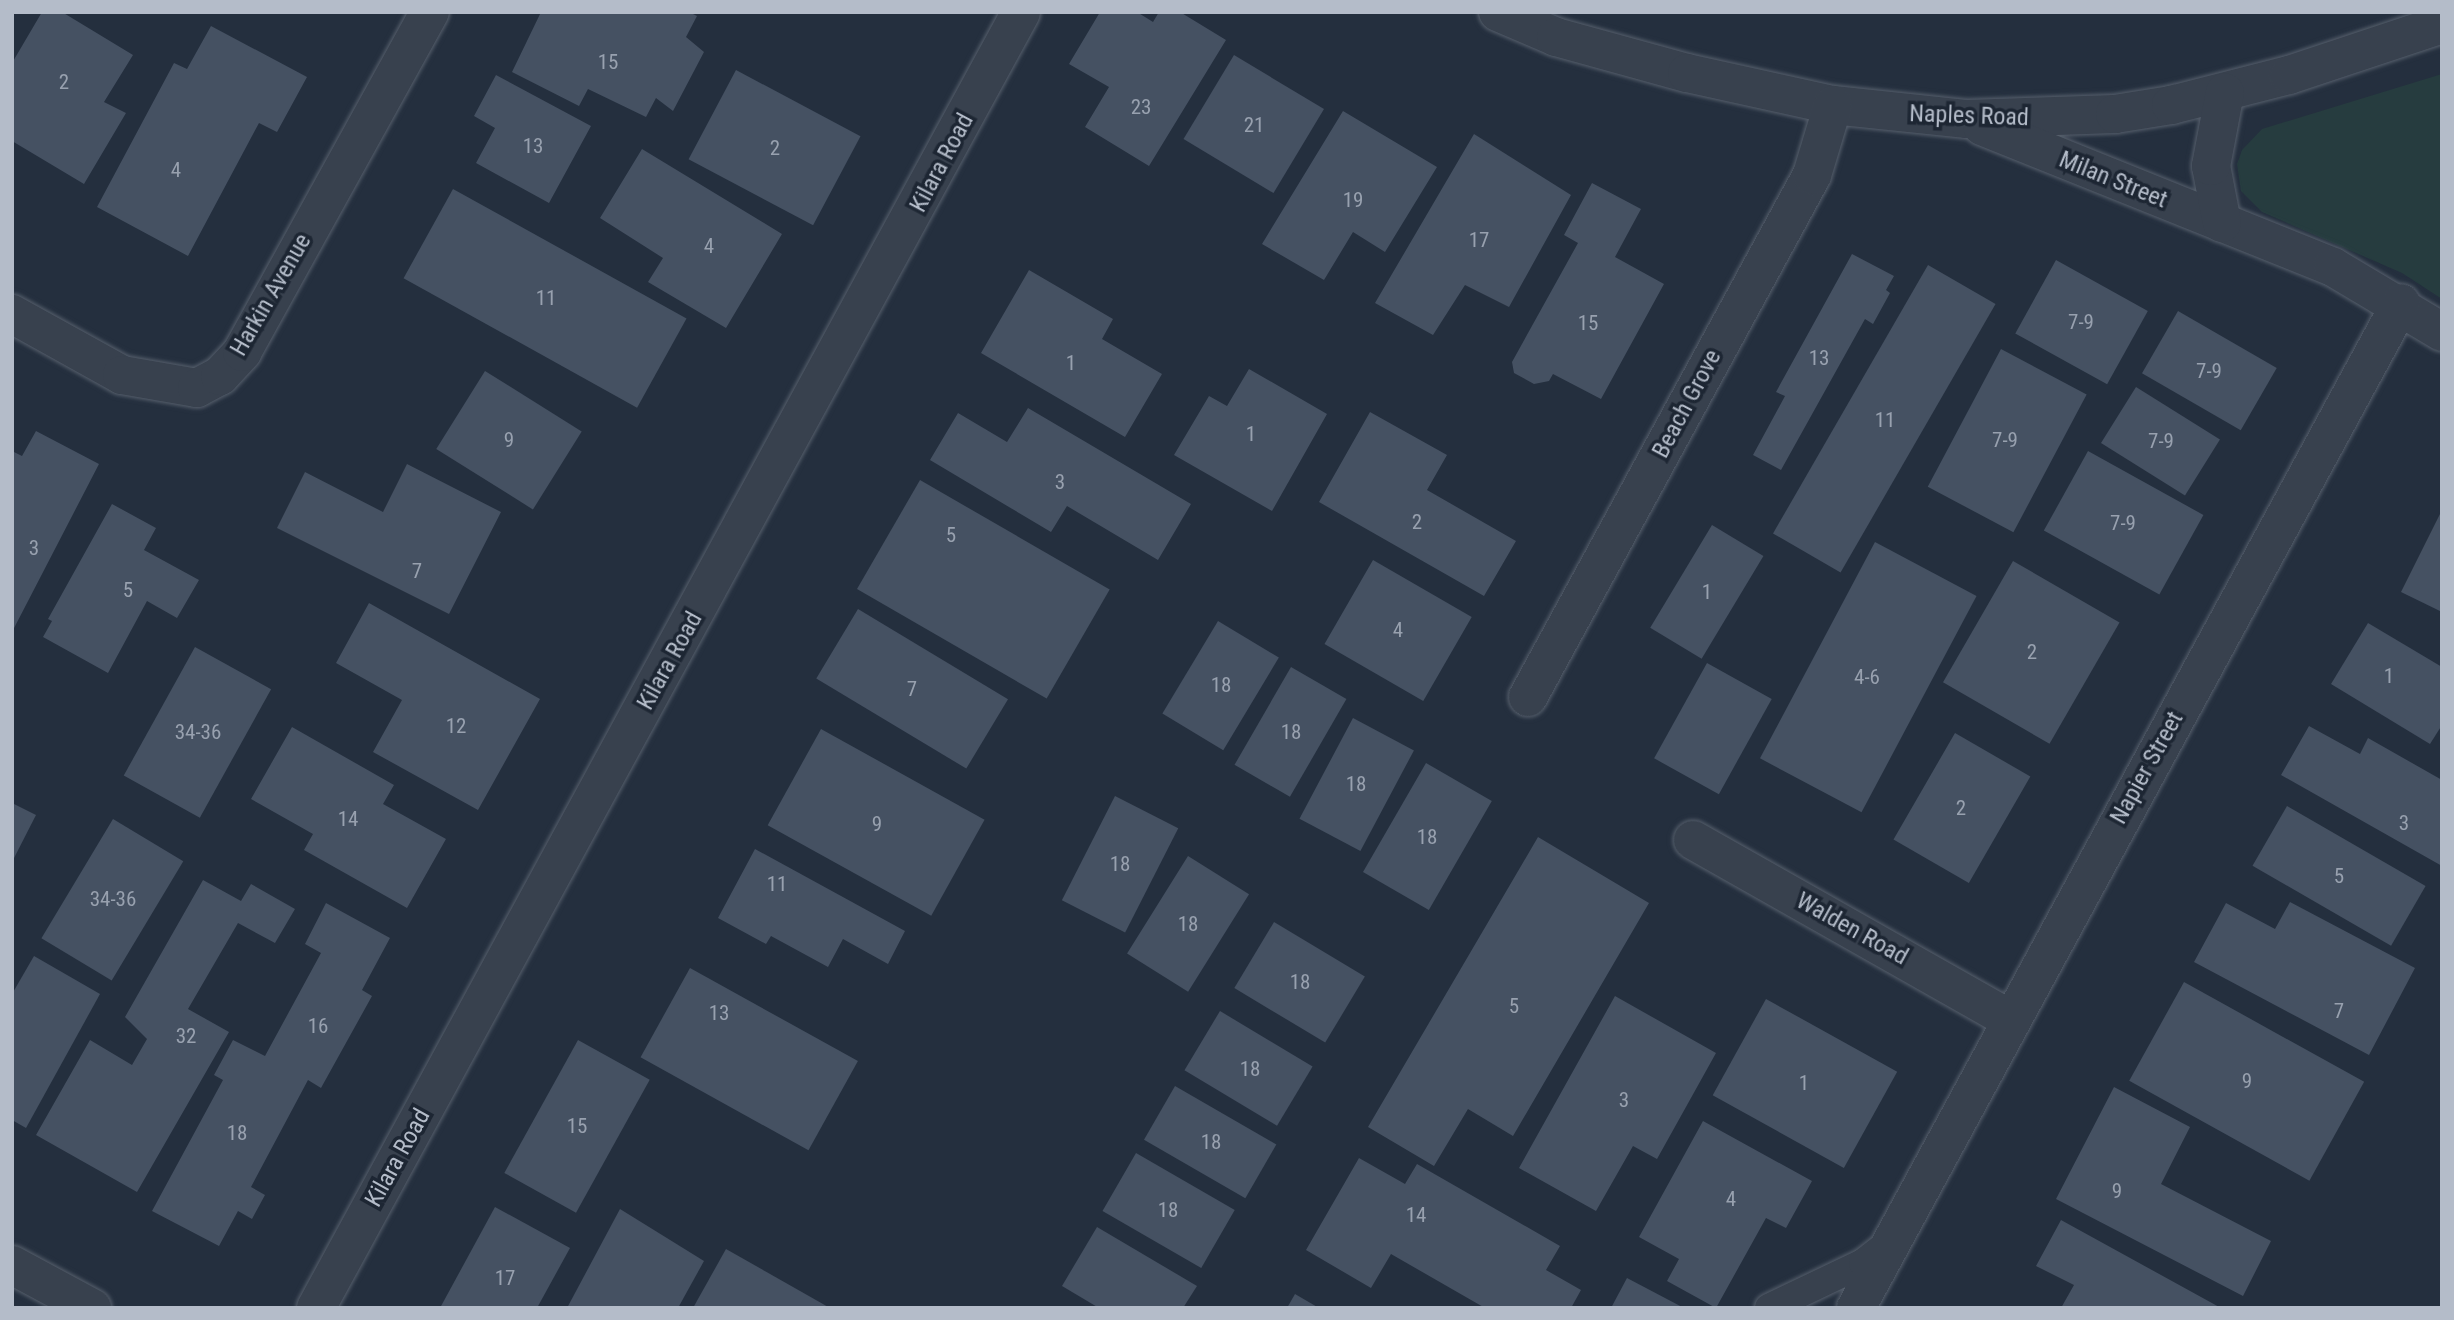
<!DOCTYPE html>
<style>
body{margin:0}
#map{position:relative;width:2454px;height:1320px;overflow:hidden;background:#242f3e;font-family:"Roboto Condensed",sans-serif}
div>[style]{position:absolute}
.green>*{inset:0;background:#263c3f}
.building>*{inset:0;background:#455162;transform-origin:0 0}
.roads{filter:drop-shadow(0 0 2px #565f6c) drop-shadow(0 0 2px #565f6c)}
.service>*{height:28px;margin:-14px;padding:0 14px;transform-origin:14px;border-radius:14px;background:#38414e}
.minor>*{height:38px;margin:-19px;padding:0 19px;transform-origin:19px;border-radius:19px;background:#38414e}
span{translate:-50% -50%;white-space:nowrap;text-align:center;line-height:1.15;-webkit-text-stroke:7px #1d2633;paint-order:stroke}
.number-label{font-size:21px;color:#98a1af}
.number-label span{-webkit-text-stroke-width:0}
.street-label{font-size:24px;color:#b4bcc9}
.frame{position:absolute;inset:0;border:14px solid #b4bcc9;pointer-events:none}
</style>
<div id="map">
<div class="green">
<div style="clip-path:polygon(2442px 74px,2442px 299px,2402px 273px,2262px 212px,2241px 191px,2237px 164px,2242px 150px,2262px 129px)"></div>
</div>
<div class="building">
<div style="clip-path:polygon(42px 12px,62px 12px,133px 55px,104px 102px,126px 113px,84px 184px,12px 141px,12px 63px)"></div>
<div style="clip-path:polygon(541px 12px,689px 12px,697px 16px,686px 37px,704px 52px,673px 111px,656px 98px,646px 117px,588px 89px,579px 106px,512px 72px)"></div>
<div style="clip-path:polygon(1100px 12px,1137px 12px,1153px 22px,1159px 12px,1180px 12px,1226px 40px,1149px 166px,1085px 127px,1109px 87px,1069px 64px)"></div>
<div style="clip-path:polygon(211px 26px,307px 77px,277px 132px,259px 123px,188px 256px,97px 207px,174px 63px,187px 69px)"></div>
<div style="left:1234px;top:55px;width:105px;height:98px;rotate:31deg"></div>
<div style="left:736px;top:70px;width:141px;height:101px;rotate:28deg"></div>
<div style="clip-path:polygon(496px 75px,591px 126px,549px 203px,476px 163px,495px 128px,474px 116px)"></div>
<div style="clip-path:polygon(1343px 111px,1437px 167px,1385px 252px,1353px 232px,1324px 280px,1262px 244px)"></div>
<div style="clip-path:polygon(1474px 134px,1571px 195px,1509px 307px,1465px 285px,1433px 335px,1375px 303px)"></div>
<div style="clip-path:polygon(642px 149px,782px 234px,726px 328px,648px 282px,663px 258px,600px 218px)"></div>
<div style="clip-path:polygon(1592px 183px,1641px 209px,1615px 257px,1664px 284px,1601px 399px,1553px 374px,1549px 381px,1534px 384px,1514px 373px,1512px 362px,1578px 243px,1564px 235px)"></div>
<div style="left:453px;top:189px;width:267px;height:102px;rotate:29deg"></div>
<div style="clip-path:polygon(1852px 254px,1894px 276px,1886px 290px,1890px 293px,1873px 324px,1865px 319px,1781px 470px,1753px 455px,1785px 396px,1776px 392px)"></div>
<div style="left:2056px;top:260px;width:105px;height:84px;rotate:29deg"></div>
<div style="left:1928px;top:265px;width:78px;height:310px;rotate:30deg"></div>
<div style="clip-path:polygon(1029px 270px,1113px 319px,1102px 339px,1162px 374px,1125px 437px,981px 353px)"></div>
<div style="left:2178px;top:311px;width:114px;height:72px;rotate:30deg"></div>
<div style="left:2001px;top:349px;width:97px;height:156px;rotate:28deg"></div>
<div style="clip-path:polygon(1249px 369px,1327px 414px,1272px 511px,1174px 455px,1209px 396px,1227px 406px)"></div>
<div style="left:485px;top:371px;width:114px;height:92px;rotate:32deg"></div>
<div style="left:2136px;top:387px;width:99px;height:66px;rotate:32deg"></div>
<div style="clip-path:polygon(1028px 408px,1191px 504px,1158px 560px,1067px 506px,1051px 532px,930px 460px,958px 413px,1007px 442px)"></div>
<div style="clip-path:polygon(1370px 412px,1447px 455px,1427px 490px,1516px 541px,1484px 596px,1319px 502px)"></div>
<div style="clip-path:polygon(36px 431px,99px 464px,12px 632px,12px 451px,22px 456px)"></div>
<div style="left:2088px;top:451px;width:132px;height:91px;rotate:29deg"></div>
<div style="clip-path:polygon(407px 464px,501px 512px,449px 614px,277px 528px,305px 472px,383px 512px)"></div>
<div style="left:920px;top:480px;width:219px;height:126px;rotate:30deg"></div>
<div style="clip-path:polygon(112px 504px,156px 528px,144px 550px,199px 580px,177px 618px,147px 601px,108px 673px,43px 637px,52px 621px,48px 619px)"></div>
<div style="clip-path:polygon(2442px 510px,2442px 612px,2401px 592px)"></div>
<div style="left:1712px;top:525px;width:60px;height:120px;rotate:31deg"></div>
<div style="left:1875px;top:542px;width:115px;height:245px;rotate:28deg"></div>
<div style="left:1373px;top:560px;width:114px;height:97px;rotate:30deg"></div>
<div style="left:2013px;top:561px;width:123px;height:140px;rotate:30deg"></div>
<div style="clip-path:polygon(369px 603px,540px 699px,478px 810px,373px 752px,402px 700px,336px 663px)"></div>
<div style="left:858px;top:609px;width:175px;height:81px;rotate:31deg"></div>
<div style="left:1218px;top:621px;width:71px;height:108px;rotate:31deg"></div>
<div style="clip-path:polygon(2368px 623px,2442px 667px,2442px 725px,2430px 744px,2331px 684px)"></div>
<div style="left:195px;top:647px;width:87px;height:147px;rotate:29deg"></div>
<div style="left:1707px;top:663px;width:74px;height:109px;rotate:29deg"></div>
<div style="left:1291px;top:667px;width:64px;height:113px;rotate:30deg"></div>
<div style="left:1353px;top:718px;width:69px;height:114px;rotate:28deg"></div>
<div style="clip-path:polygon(2309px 726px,2360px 754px,2368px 738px,2442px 780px,2442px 866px,2281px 775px)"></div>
<div style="clip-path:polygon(292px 727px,394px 785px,383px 804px,446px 839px,407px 908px,304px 850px,313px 834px,251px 799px)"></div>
<div style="left:821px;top:729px;width:187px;height:110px;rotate:29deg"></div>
<div style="left:1955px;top:733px;width:87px;height:123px;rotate:30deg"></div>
<div style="left:1426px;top:763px;width:76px;height:126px;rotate:30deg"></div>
<div style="left:1115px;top:796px;width:71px;height:117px;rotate:27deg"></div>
<div style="clip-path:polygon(12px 803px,36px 815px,12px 862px)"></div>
<div style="left:2287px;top:806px;width:160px;height:69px;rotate:30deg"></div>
<div style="left:113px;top:819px;width:82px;height:139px;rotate:31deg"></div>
<div style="clip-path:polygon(1538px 837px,1649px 903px,1513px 1136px,1468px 1109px,1434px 1166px,1368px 1127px)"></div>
<div style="clip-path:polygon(755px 849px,905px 931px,888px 964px,843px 939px,828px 967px,771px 936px,766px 944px,718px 918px)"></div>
<div style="left:1188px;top:856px;width:72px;height:115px;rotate:32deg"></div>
<div style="clip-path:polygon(203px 880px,241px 901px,251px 884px,295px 909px,275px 943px,238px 923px,188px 1009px,229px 1032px,137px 1192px,36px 1135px,90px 1040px,132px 1065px,147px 1039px,125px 1017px)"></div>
<div style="clip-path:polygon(2290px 902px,2415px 968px,2369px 1055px,2194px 962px,2226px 903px,2275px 929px)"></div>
<div style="clip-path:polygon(326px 903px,390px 938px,362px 990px,372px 996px,321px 1088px,308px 1080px,251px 1187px,265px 1195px,252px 1219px,238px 1211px,219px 1246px,152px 1211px,223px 1080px,214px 1075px,233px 1040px,265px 1056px,321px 953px,305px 944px)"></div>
<div style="left:1274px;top:922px;width:106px;height:77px;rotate:31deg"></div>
<div style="clip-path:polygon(34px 956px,100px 994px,26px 1128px,12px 1120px,12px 994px)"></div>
<div style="left:690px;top:968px;width:192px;height:102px;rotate:29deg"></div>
<div style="left:2184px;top:982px;width:206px;height:113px;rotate:29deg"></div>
<div style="clip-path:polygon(1615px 996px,1716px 1053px,1657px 1159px,1633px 1146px,1596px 1211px,1519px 1168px)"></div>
<div style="left:1766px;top:999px;width:150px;height:110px;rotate:29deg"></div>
<div style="left:1220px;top:1011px;width:108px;height:69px;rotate:31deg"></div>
<div style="left:578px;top:1040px;width:82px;height:152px;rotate:29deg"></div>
<div style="left:1175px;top:1086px;width:117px;height:62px;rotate:30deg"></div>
<div style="clip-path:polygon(2114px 1087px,2190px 1127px,2161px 1184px,2271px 1241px,2243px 1296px,2056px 1199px)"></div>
<div style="clip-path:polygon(1703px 1121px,1812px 1181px,1786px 1228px,1766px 1218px,1716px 1308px,1667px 1281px,1679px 1259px,1639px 1237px)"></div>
<div style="left:1136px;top:1153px;width:114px;height:67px;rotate:30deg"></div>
<div style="clip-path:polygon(1359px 1158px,1405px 1184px,1417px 1164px,1560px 1246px,1546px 1270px,1581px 1290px,1571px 1308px,1485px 1308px,1391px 1254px,1371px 1288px,1306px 1250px)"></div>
<div style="clip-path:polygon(495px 1207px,570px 1248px,537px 1308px,440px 1308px)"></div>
<div style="clip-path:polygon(620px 1209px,704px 1261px,678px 1308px,567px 1308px)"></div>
<div style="clip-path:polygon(2061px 1220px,2221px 1308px,2061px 1308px,2074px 1285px,2036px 1266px)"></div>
<div style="clip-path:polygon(1097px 1227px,1197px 1286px,1183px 1308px,1099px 1308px,1062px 1286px)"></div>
<div style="clip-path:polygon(726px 1249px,830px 1308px,693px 1308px)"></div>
<div style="clip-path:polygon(1627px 1278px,1684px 1308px,1611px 1308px)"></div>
<div style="clip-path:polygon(1295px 1294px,1319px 1308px,1287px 1308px)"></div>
</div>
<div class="roads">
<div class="service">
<div style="left:1769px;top:1308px;width:104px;rotate:-25.6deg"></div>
<div style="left:1863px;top:1263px;width:31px;rotate:-38deg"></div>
</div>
<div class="minor">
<div style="left:1498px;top:12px;width:63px;rotate:23.3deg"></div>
<div style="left:1556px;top:37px;width:136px;rotate:15.4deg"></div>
<div style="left:1687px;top:73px;width:149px;rotate:12.4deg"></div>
<div style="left:1833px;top:105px;width:135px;rotate:6deg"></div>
<div style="left:1967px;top:119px;width:148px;rotate:-1.9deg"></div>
<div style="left:2115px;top:114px;width:57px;rotate:-9.1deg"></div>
<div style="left:2171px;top:105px;width:122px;rotate:-14.3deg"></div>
<div style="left:2289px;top:75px;width:161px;rotate:-18.4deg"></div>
<div style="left:1982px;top:126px;width:378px;rotate:21.9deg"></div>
<div style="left:2333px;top:267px;width:127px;rotate:30.8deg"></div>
<div style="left:2222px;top:223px;width:58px;rotate:-100.9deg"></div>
<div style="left:2211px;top:166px;width:75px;rotate:-79.3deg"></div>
<div style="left:12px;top:314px;width:126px;rotate:29deg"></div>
<div style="left:122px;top:375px;width:76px;rotate:9.8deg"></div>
<div style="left:197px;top:388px;width:26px;rotate:-28deg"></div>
<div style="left:220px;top:376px;width:33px;rotate:-47deg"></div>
<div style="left:242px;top:352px;width:389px;rotate:-61.1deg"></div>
<div style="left:1528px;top:697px;width:594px;rotate:-61.45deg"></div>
<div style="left:1812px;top:175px;width:73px;rotate:-73.3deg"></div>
<div style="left:1693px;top:840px;width:363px;rotate:29.5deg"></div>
<div style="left:12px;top:1265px;width:91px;rotate:28.3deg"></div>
<div style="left:316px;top:1308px;width:1475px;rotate:-61.45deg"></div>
<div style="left:1856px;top:1308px;width:1143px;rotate:-61.53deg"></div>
</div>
</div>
<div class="number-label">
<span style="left:608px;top:62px">15</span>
<span style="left:64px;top:82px">2</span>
<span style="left:1141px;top:107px">23</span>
<span style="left:1254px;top:125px">21</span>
<span style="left:533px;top:146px">13</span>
<span style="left:775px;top:148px">2</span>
<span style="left:176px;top:170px">4</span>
<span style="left:1353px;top:200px">19</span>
<span style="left:1479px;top:240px">17</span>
<span style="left:709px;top:246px">4</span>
<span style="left:546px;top:298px">11</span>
<span style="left:2081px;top:322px">7-9</span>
<span style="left:1588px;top:323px">15</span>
<span style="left:1819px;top:358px">13</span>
<span style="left:1071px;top:363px">1</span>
<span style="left:2209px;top:371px">7-9</span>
<span style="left:1885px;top:420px">11</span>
<span style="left:1251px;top:434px">1</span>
<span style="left:509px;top:440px">9</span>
<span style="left:2005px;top:440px">7-9</span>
<span style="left:2161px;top:441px">7-9</span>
<span style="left:1060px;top:482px">3</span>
<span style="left:1417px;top:522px">2</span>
<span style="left:2123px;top:523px">7-9</span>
<span style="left:951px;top:535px">5</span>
<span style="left:34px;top:548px">3</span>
<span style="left:417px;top:571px">7</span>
<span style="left:128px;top:590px">5</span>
<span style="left:1707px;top:592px">1</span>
<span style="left:1398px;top:630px">4</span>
<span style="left:2032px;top:652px">2</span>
<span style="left:2389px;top:676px">1</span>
<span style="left:1867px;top:677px">4-6</span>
<span style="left:1221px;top:685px">18</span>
<span style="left:912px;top:689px">7</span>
<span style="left:456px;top:726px">12</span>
<span style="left:198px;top:732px">34-36</span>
<span style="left:1291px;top:732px">18</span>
<span style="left:1356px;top:784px">18</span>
<span style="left:1961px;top:808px">2</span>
<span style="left:348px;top:819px">14</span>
<span style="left:2404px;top:823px">3</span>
<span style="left:877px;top:824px">9</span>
<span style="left:1427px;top:837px">18</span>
<span style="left:1120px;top:864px">18</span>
<span style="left:2339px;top:876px">5</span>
<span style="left:777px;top:884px">11</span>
<span style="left:113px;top:899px">34-36</span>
<span style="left:1188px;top:924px">18</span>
<span style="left:1300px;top:982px">18</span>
<span style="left:1514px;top:1006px">5</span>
<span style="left:2339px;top:1011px">7</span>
<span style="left:719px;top:1013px">13</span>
<span style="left:318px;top:1026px">16</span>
<span style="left:186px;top:1036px">32</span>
<span style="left:1250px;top:1069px">18</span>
<span style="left:2247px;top:1081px">9</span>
<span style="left:1804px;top:1083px">1</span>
<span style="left:1624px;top:1100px">3</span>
<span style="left:577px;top:1126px">15</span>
<span style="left:237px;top:1133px">18</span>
<span style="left:1211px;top:1142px">18</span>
<span style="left:2117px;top:1191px">9</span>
<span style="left:1731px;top:1199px">4</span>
<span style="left:1168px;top:1210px">18</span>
<span style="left:1416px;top:1215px">14</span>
<span style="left:505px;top:1278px">17</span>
</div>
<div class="street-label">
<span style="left:1969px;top:116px;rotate:2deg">Naples Road</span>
<span style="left:942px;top:163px;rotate:-62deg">Kilara Road</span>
<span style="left:2113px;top:180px;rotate:22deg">Milan Street</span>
<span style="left:271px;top:295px;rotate:-60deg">Harkin Avenue</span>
<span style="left:1687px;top:404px;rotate:-62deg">Beach Grove</span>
<span style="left:670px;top:661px;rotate:-61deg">Kilara Road</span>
<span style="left:2147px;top:768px;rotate:-61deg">Napier Street</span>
<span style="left:1852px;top:929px;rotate:29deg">Walden Road</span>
<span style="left:398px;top:1158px;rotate:-61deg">Kilara Road</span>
</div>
<div class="frame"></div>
</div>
